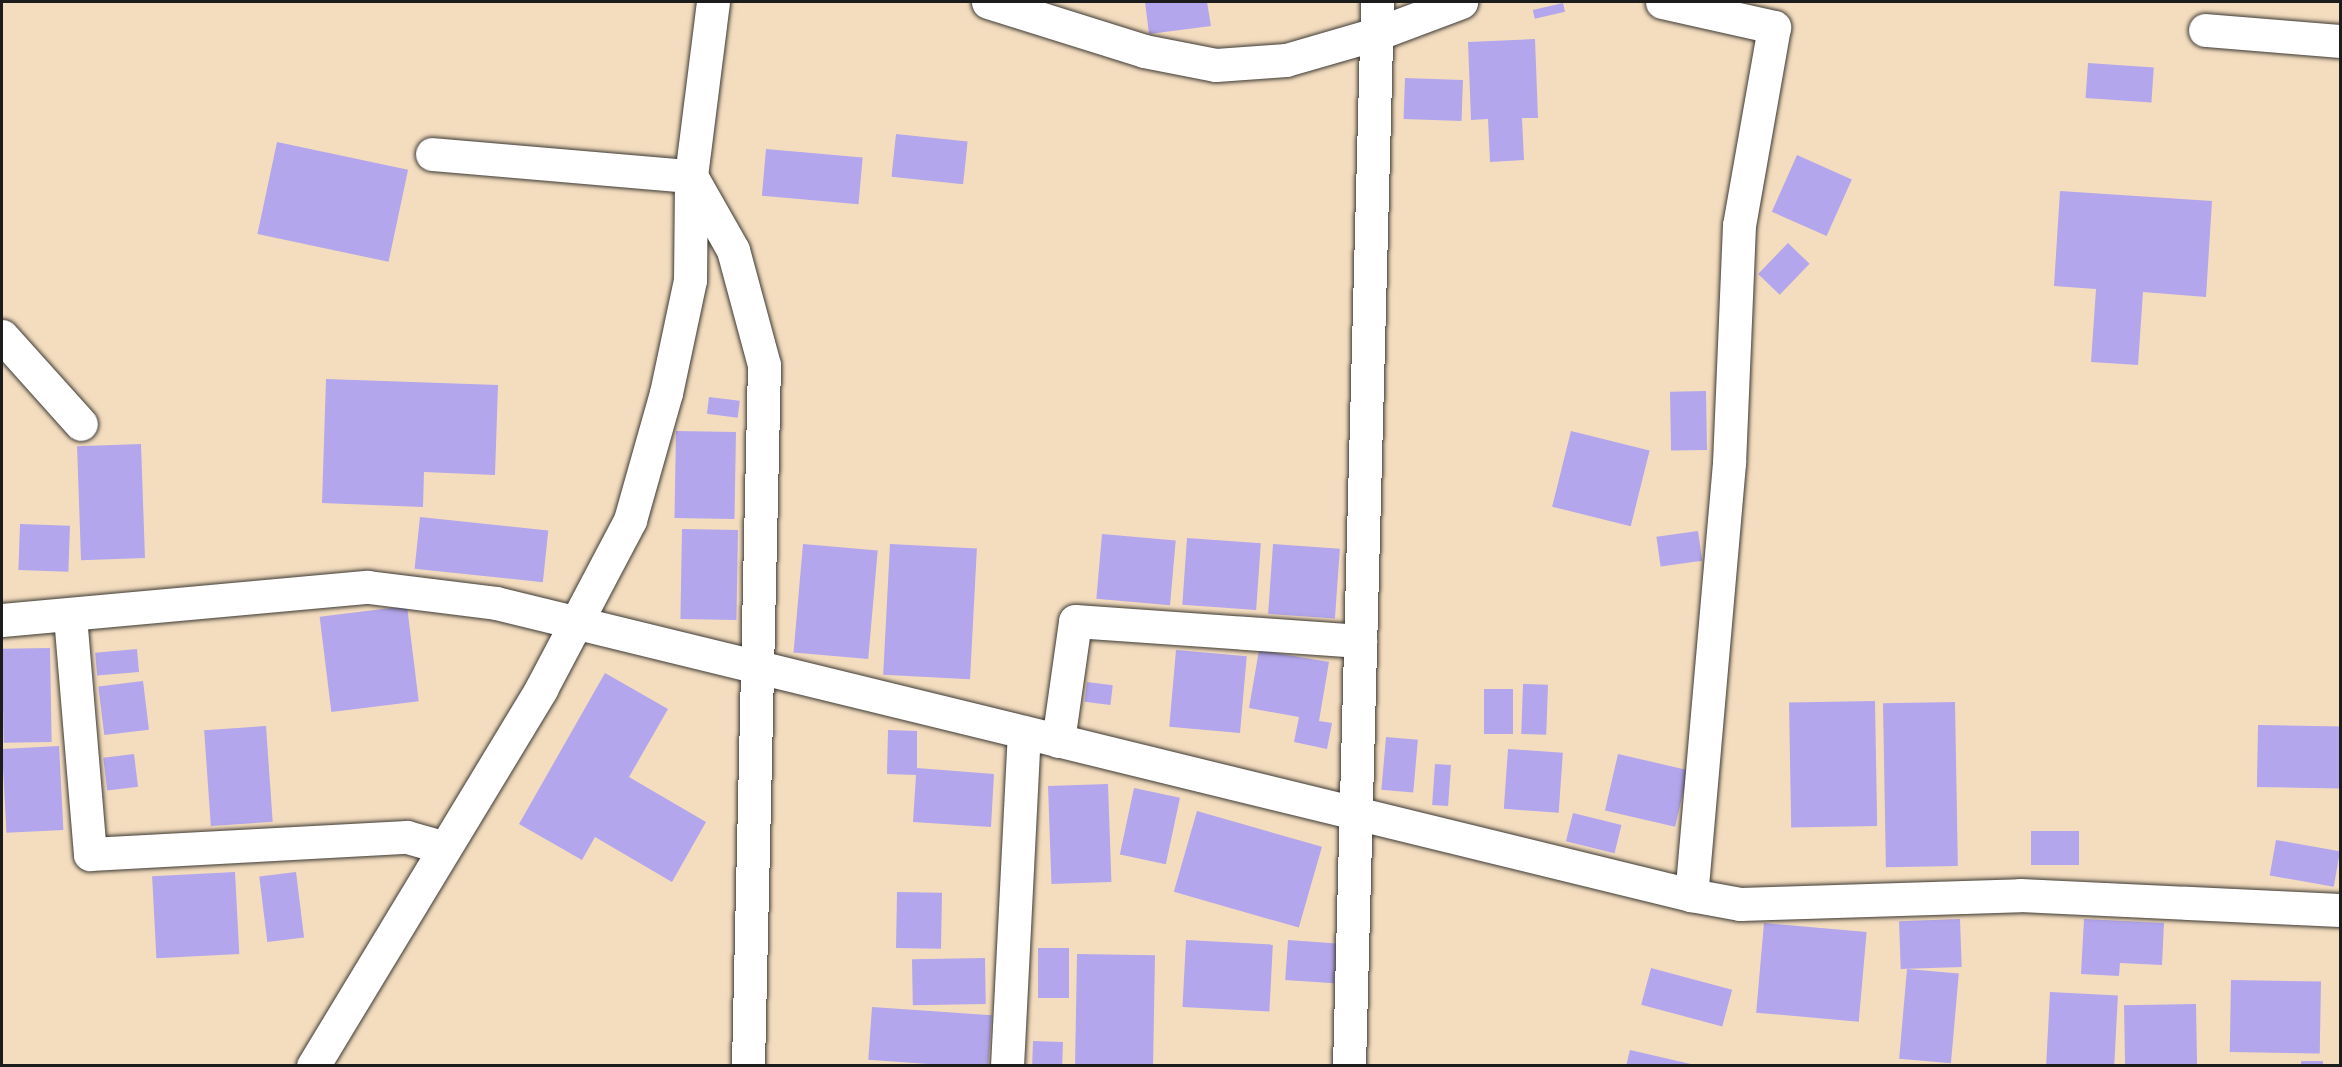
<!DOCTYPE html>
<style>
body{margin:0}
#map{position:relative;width:2342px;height:1067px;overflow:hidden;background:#f4ddbf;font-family:"IM FELL Double Pica",serif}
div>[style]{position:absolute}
.building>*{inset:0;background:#b3a6ec;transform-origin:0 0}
.roads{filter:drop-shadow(0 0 2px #3c3934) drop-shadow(0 0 2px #3c3934)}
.minor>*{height:33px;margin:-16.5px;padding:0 16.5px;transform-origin:16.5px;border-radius:16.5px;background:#fff}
.tertiary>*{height:33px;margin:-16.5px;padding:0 16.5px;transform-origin:16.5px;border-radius:16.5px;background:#fff}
span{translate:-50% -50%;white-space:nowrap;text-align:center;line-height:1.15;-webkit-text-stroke:4.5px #fbf7ec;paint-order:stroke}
.frame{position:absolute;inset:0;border:3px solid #1c1c1c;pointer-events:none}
</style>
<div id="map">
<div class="building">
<div style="clip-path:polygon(1145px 2px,1207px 2px,1211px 26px,1149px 34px)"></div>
<div style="left:1563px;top:3px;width:9px;height:31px;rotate:77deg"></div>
<div style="clip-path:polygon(1535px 39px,1538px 118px,1522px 118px,1524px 160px,1490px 162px,1488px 119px,1471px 120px,1468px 42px)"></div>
<div style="left:2088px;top:63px;width:66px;height:35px;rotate:4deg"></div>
<div style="left:1405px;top:78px;width:58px;height:41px;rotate:2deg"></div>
<div style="left:896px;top:134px;width:72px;height:43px;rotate:6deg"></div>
<div style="left:277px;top:142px;width:134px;height:94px;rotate:12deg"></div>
<div style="left:766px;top:149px;width:97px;height:47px;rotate:5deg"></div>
<div style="left:1797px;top:155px;width:60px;height:62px;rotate:24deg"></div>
<div style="clip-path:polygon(2060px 191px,2212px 201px,2206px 297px,2143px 292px,2138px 365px,2091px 362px,2096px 289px,2054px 286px)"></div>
<div style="left:1788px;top:243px;width:30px;height:43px;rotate:44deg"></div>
<div style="clip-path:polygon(326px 379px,498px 385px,495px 475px,424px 472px,423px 507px,322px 503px)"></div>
<div style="left:1706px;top:391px;width:59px;height:36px;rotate:89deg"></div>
<div style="left:709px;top:397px;width:31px;height:17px;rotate:7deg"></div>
<div style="left:676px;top:431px;width:60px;height:87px;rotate:1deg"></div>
<div style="left:1571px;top:431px;width:81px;height:78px;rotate:14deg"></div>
<div style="left:141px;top:444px;width:114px;height:64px;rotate:88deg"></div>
<div style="left:420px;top:517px;width:129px;height:52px;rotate:6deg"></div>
<div style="left:20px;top:524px;width:50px;height:46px;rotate:2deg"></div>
<div style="left:682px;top:529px;width:56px;height:90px;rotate:1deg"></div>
<div style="left:1698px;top:531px;width:30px;height:42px;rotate:82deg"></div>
<div style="left:1102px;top:534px;width:74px;height:65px;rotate:5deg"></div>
<div style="left:1187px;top:538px;width:74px;height:67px;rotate:4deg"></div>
<div style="left:803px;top:544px;width:75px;height:109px;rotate:5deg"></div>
<div style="left:890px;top:544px;width:87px;height:131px;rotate:3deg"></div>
<div style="left:1273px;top:544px;width:67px;height:70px;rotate:4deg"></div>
<div style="left:407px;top:606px;width:96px;height:88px;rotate:83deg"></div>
<div style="left:50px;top:648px;width:94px;height:48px;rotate:89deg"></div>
<div style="left:137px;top:649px;width:23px;height:42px;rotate:85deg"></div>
<div style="left:1176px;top:650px;width:71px;height:77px;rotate:5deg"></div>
<div style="clip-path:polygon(1259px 650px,1329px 662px,1319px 721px,1332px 723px,1327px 749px,1294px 742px,1299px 717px,1249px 708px)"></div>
<div style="clip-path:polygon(605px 673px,668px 709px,629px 777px,706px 822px,672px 882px,595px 837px,582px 860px,519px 824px)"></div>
<div style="left:143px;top:681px;width:49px;height:45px;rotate:83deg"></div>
<div style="left:1087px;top:682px;width:26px;height:20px;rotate:7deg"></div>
<div style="left:1523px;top:684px;width:25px;height:50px;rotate:2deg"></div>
<div style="left:1484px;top:689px;width:29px;height:45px"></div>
<div style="left:1875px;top:701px;width:125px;height:86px;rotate:89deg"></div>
<div style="left:1955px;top:702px;width:164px;height:72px;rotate:89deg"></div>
<div style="left:2258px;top:725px;width:82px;height:62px;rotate:1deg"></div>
<div style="left:266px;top:726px;width:96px;height:62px;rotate:86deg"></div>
<div style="clip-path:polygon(888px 730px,917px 731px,917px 768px,994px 774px,991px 827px,913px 822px,916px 775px,887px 774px)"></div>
<div style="left:1386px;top:737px;width:32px;height:53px;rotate:5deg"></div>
<div style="left:59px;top:746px;width:84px;height:57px;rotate:87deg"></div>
<div style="left:1508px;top:749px;width:55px;height:60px;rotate:4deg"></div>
<div style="left:134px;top:754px;width:33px;height:31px;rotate:83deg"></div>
<div style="left:1618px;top:754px;width:72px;height:58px;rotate:13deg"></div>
<div style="left:1435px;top:764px;width:16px;height:41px;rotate:4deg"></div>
<div style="left:1108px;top:784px;width:98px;height:60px;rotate:88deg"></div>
<div style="left:1134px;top:788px;width:47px;height:68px;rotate:12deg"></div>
<div style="left:1197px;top:811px;width:130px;height:84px;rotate:16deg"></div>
<div style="left:1573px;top:813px;width:50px;height:29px;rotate:14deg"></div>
<div style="left:2031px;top:831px;width:48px;height:34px"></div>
<div style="left:2276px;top:840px;width:65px;height:36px;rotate:10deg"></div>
<div style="left:235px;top:872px;width:82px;height:83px;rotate:87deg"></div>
<div style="left:296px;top:872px;width:66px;height:37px;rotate:83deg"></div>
<div style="left:897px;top:892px;width:45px;height:56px;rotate:1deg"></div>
<div style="left:1960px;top:919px;width:48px;height:61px;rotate:88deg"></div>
<div style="clip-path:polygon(2084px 919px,2164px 923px,2162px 965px,2120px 963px,2119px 976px,2081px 974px)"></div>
<div style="left:1764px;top:923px;width:103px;height:90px;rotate:5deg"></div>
<div style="left:1186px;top:940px;width:87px;height:67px;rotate:3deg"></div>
<div style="left:1288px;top:940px;width:49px;height:40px;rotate:4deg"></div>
<div style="left:1038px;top:948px;width:31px;height:50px"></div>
<div style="left:1077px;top:954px;width:78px;height:112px;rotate:1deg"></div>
<div style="left:985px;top:958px;width:46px;height:73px;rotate:89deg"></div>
<div style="left:1651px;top:968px;width:84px;height:38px;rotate:15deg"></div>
<div style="left:1907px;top:969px;width:52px;height:90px;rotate:5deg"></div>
<div style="left:2231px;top:980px;width:90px;height:72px;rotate:1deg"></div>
<div style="left:2050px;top:992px;width:68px;height:74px;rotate:3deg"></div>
<div style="left:2196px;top:1004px;width:62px;height:72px;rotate:89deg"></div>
<div style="left:872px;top:1007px;width:120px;height:53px;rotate:4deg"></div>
<div style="left:1033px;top:1041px;width:30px;height:25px;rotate:2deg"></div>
<div style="clip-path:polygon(1630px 1050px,1695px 1065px,1695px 1066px,1626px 1066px)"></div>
<div style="left:2301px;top:1061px;width:22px;height:5px"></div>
</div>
<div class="roads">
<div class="minor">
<div style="left:988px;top:2px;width:164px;rotate:17.4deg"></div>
<div style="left:1144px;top:51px;width:73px;rotate:11deg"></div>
<div style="left:1216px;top:65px;width:70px;rotate:-4.1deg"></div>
<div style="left:1286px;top:60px;width:94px;rotate:-16.1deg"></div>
<div style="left:1376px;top:34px;width:91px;rotate:-20.6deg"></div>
<div style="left:1662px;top:2px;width:115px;rotate:12.6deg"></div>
<div style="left:1774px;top:27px;width:201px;rotate:100deg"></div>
<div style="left:1739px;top:225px;width:238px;rotate:92.4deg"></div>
<div style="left:1729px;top:463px;width:434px;rotate:95deg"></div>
<div style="left:2205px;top:30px;width:135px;rotate:4.7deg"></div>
<div style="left:432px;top:154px;width:260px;rotate:4.9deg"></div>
<div style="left:691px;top:176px;width:85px;rotate:60.4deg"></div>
<div style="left:733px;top:250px;width:119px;rotate:74.9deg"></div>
<div style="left:764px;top:365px;width:701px;rotate:91.31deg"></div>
<div style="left:2px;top:336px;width:118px;rotate:48.1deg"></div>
<div style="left:70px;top:616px;width:239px;rotate:85.2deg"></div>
<div style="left:90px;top:854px;width:317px;rotate:-3.1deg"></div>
<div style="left:407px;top:837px;width:37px;rotate:16deg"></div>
<div style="left:2px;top:620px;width:367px;rotate:-5.2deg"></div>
<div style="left:368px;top:587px;width:129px;rotate:7.1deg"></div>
<div style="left:496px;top:603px;width:1230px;rotate:13.73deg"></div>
<div style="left:1691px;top:895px;width:50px;rotate:10.4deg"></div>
<div style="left:1740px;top:904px;width:280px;rotate:-1.8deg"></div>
<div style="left:2020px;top:895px;width:320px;rotate:2.7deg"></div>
<div style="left:1058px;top:741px;width:121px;rotate:-81.9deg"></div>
<div style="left:1075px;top:621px;width:286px;rotate:4deg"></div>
<div style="left:1007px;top:1066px;width:334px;rotate:-87.1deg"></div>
<div style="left:1349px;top:1066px;width:1064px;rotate:-88.49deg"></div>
</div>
<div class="tertiary">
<div style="left:313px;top:1066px;width:441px;rotate:-58.8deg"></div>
<div style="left:541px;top:689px;width:191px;rotate:-62.2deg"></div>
<div style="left:630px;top:520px;width:132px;rotate:-74.2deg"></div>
<div style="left:666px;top:393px;width:116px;rotate:-78deg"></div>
<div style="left:690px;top:280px;width:104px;rotate:-89.4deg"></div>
<div style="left:691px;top:176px;width:175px;rotate:-82.8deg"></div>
</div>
</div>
<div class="frame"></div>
</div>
